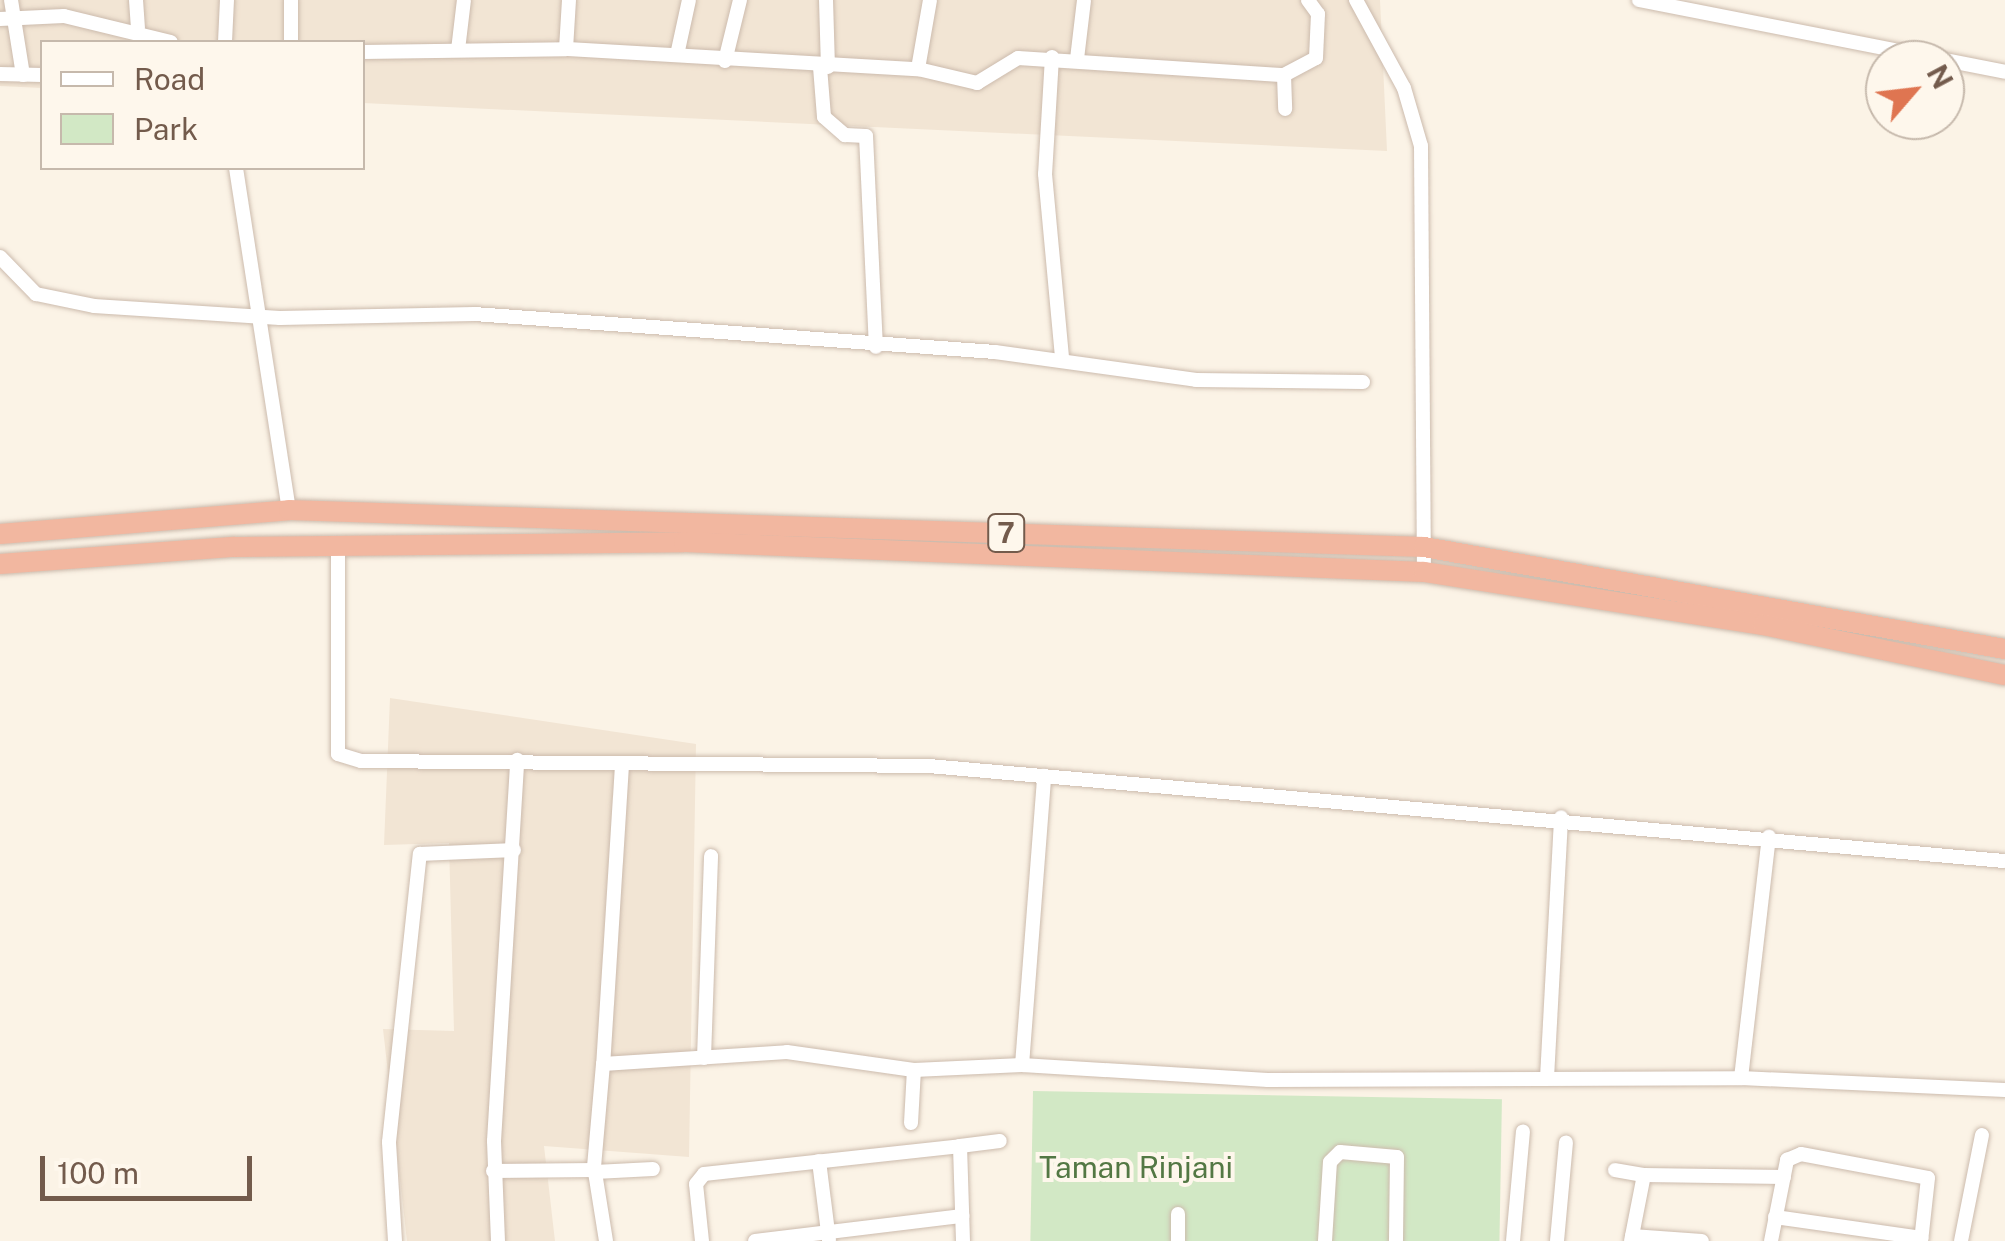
<!DOCTYPE html>
<style>
body{margin:0}
#map{position:relative;width:2005px;height:1241px;overflow:hidden;background:#fbf3e6;font-family:"Public Sans",sans-serif}
div>[style]{position:absolute}
.residential>*{inset:0;background:#f2e5d4}
.green>*{inset:0;background:#d2e8c5;transform-origin:0 0}
.roads{filter:drop-shadow(0 0 2px #ccbbad) drop-shadow(0 0 2px #ccbbad)}
.minor>*{height:14px;margin:-7px;padding:0 7px;transform-origin:7px;border-radius:7px;background:#fff}
.highway>*{height:20px;margin:-10px;padding:0 10px;transform-origin:10px;border-radius:10px;background:#f2b7a0}
span{translate:-50% -50%;white-space:nowrap;text-align:center;line-height:1.15;-webkit-text-stroke:8px #fef7ec;paint-order:stroke}
.shield-label span{padding:2px 8px;background:#fef7ec;border:2px solid;border-radius:8px;-webkit-text-stroke-width:0}
.shield-label{font-size:28px;color:#735b4c;font-weight:700}
.park-label{font-size:30px;color:#537844}
.legend{position:absolute;left:40px;top:40px;width:325px;height:130px;box-sizing:border-box;background:#fef7ec;border:2px solid #c6b9ac;margin:0;padding:12px 18px;list-style:none;font-size:30px;color:#735b4c}
.legend li{display:flex;align-items:center;gap:20px;height:50px}
.legend b{width:50px;border:2px solid #c6b9ac}
.north{position:absolute;left:1865px;top:40px;width:100px;height:100px;box-sizing:border-box;background:#fef7ec;border:2px solid #c6b9ac;border-radius:50%;rotate:62deg;font-size:28px;font-weight:700;line-height:40px;text-align:center;color:#735b4c}
.north::after{content:'';display:block;margin:auto;width:35px;height:45px;background:#df7551;clip-path:polygon(50% 0,100% 100%,50% 72%,0 100%)}
.scale{position:absolute;left:40px;top:1156px;width:212px;height:45px;box-sizing:border-box;border:5px solid #735b4c;border-top:0;padding-left:12px;font-size:30px;line-height:35px;white-space:nowrap;color:#735b4c;-webkit-text-stroke:8px #fef7ec;paint-order:stroke}
</style>
<div id="map">
<div class="residential">
<div style="clip-path:polygon(0 0,1380px 0,1387px 151px,363px 103px,362px 42px,42px 42px,42px 88px,0 86px)"></div>
<div style="clip-path:polygon(390px 698px,696px 744px,689px 1157px,544px 1146px,555px 1241px,407px 1241px,383px 1029px,454px 1031px,449px 843px,384px 845px)"></div>
</div>
<div class="green">
<div style="left:1033px;top:1091px;width:469px;height:150px;rotate:1deg"></div>
</div>
<div class="roads">
<div class="minor">
<div style="left:11px;top:0;width:76px;rotate:80.9deg"></div>
<div style="left:136px;top:0;width:28px;rotate:86deg"></div>
<div style="left:291px;top:0;width:42px;rotate:90deg"></div>
<div style="left:826px;top:0;width:67px;rotate:88.3deg"></div>
<div style="left:930px;top:0;width:70px;rotate:99.9deg"></div>
<div style="left:918px;top:69px;width:61px;rotate:13.3deg"></div>
<div style="left:977px;top:83px;width:48px;rotate:-31.4deg"></div>
<div style="left:1018px;top:58px;width:267px;rotate:3.7deg"></div>
<div style="left:1284px;top:75px;width:36px;rotate:-28deg"></div>
<div style="left:1316px;top:58px;width:44px;rotate:-87.4deg"></div>
<div style="left:1318px;top:14px;width:17px;rotate:-126deg"></div>
<div style="left:1356px;top:0;width:100px;rotate:61.4deg"></div>
<div style="left:1404px;top:88px;width:60px;rotate:73.7deg"></div>
<div style="left:1421px;top:146px;width:426px;rotate:89.6deg"></div>
<div style="left:1639px;top:0;width:373px;rotate:11.1deg"></div>
<div style="left:0;top:19px;width:64px;rotate:-2.7deg"></div>
<div style="left:64px;top:16px;width:110px;rotate:13.7deg"></div>
<div style="left:225px;top:42px;width:42px;rotate:-87.3deg"></div>
<div style="left:566px;top:49px;width:49px;rotate:-86.5deg"></div>
<div style="left:458px;top:50px;width:50px;rotate:-83.2deg"></div>
<div style="left:362px;top:52px;width:204px;rotate:-0.8deg"></div>
<div style="left:566px;top:49px;width:353px;rotate:3.3deg"></div>
<div style="left:677px;top:55px;width:56px;rotate:-77.7deg"></div>
<div style="left:1052px;top:57px;width:117px;rotate:93.4deg"></div>
<div style="left:1045px;top:174px;width:186px;rotate:84.7deg"></div>
<div style="left:1077px;top:59px;width:59px;rotate:-83.2deg"></div>
<div style="left:725px;top:61px;width:63px;rotate:-76.2deg"></div>
<div style="left:820px;top:67px;width:50px;rotate:85.4deg"></div>
<div style="left:824px;top:117px;width:28px;rotate:41deg"></div>
<div style="left:845px;top:135px;width:21px;rotate:3deg"></div>
<div style="left:866px;top:136px;width:211px;rotate:87.3deg"></div>
<div style="left:0;top:74px;width:42px;rotate:1.4deg"></div>
<div style="left:1284px;top:75px;width:34px;rotate:88deg"></div>
<div style="left:236px;top:168px;width:346px;rotate:81.2deg"></div>
<div style="left:0;top:257px;width:52px;rotate:45.8deg"></div>
<div style="left:36px;top:294px;width:59px;rotate:11.7deg"></div>
<div style="left:94px;top:306px;width:186px;rotate:3.7deg"></div>
<div style="left:280px;top:318px;width:194px;rotate:-1.2deg"></div>
<div style="left:474px;top:314px;width:522px;rotate:4.17deg"></div>
<div style="left:995px;top:352px;width:203px;rotate:7.9deg"></div>
<div style="left:1196px;top:380px;width:167px;rotate:0.7deg"></div>
<div style="left:338px;top:544px;width:210px;rotate:90deg"></div>
<div style="left:338px;top:754px;width:24px;rotate:17deg"></div>
<div style="left:361px;top:761px;width:568px;rotate:0.5deg"></div>
<div style="left:929px;top:766px;width:1080px;rotate:5.05deg"></div>
<div style="left:622px;top:765px;width:300px;rotate:93.6deg"></div>
<div style="left:603px;top:1064px;width:184px;rotate:-3.7deg"></div>
<div style="left:787px;top:1052px;width:128px;rotate:8.1deg"></div>
<div style="left:914px;top:1070px;width:108px;rotate:-2.7deg"></div>
<div style="left:1022px;top:1065px;width:246px;rotate:3.5deg"></div>
<div style="left:1268px;top:1080px;width:473px;rotate:-0.2deg"></div>
<div style="left:1741px;top:1078px;width:264px;rotate:2.6deg"></div>
<div style="left:704px;top:1058px;width:202px;rotate:-88deg"></div>
<div style="left:603px;top:1064px;width:102px;rotate:95deg"></div>
<div style="left:594px;top:1166px;width:76px;rotate:80.9deg"></div>
<div style="left:1022px;top:1065px;width:290px;rotate:-85.6deg"></div>
<div style="left:1547px;top:1078px;width:261px;rotate:-86.9deg"></div>
<div style="left:1741px;top:1078px;width:243px;rotate:-83.4deg"></div>
<div style="left:911px;top:1123px;width:53px;rotate:-86.8deg"></div>
<div style="left:960px;top:1146px;width:40px;rotate:-7.1deg"></div>
<div style="left:819px;top:1161px;width:80px;rotate:82.8deg"></div>
<div style="left:1615px;top:1170px;width:29px;rotate:10deg"></div>
<div style="left:493px;top:1171px;width:102px;rotate:-0.6deg"></div>
<div style="left:595px;top:1172px;width:58px;rotate:-3deg"></div>
<div style="left:1775px;top:1217px;width:148px;rotate:8.1deg"></div>
<div style="left:1632px;top:1236px;width:70px;rotate:4.1deg"></div>
<div style="left:395px;top:1241px;width:99px;rotate:-93.5deg"></div>
<div style="left:389px;top:1142px;width:290px;rotate:-83.9deg"></div>
<div style="left:420px;top:854px;width:94px;rotate:-2.4deg"></div>
<div style="left:498px;top:1241px;width:100px;rotate:-92.3deg"></div>
<div style="left:494px;top:1141px;width:382px;rotate:-86.5deg"></div>
<div style="left:702px;top:1241px;width:57px;rotate:-96deg"></div>
<div style="left:696px;top:1184px;width:13px;rotate:-51deg"></div>
<div style="left:704px;top:1174px;width:258px;rotate:-6.2deg"></div>
<div style="left:960px;top:1146px;width:95px;rotate:88.2deg"></div>
<div style="left:755px;top:1241px;width:209px;rotate:-6.9deg"></div>
<div style="left:1178px;top:1241px;width:27px;rotate:-90deg"></div>
<div style="left:1325px;top:1241px;width:79px;rotate:-86.4deg"></div>
<div style="left:1330px;top:1162px;width:14px;rotate:-45deg"></div>
<div style="left:1340px;top:1152px;width:57px;rotate:5deg"></div>
<div style="left:1397px;top:1157px;width:84px;rotate:90.7deg"></div>
<div style="left:1513px;top:1241px;width:110px;rotate:-84.8deg"></div>
<div style="left:1557px;top:1241px;width:99px;rotate:-84.8deg"></div>
<div style="left:1631px;top:1241px;width:67px;rotate:-78.9deg"></div>
<div style="left:1644px;top:1175px;width:140px;rotate:0.8deg"></div>
<div style="left:1771px;top:1241px;width:83px;rotate:-78.8deg"></div>
<div style="left:1787px;top:1160px;width:15px;rotate:-23deg"></div>
<div style="left:1801px;top:1154px;width:129px;rotate:10.7deg"></div>
<div style="left:1928px;top:1178px;width:63px;rotate:96.3deg"></div>
<div style="left:1961px;top:1241px;width:108px;rotate:-78.8deg"></div>
</div>
<div class="highway">
<div style="left:0;top:534px;width:290px;rotate:-4.7deg"></div>
<div style="left:289px;top:510px;width:1136px;rotate:1.87deg"></div>
<div style="left:1424px;top:547px;width:590px;rotate:9.96deg"></div>
<div style="left:0;top:564px;width:235px;rotate:-4.2deg"></div>
<div style="left:234px;top:547px;width:450px;rotate:-0.6deg"></div>
<div style="left:684px;top:542px;width:741px;rotate:2.32deg"></div>
<div style="left:1424px;top:572px;width:343px;rotate:8.9deg"></div>
<div style="left:1763px;top:625px;width:247px;rotate:11.7deg"></div>
</div>
</div>
<div class="shield-label">
<span style="left:1006px;top:533px">7</span>
</div>
<div class="park-label">
<span style="left:1136px;top:1167px">Taman Rinjani</span>
</div>
<ul class="legend">
<li><b style="height:12px;background:#fff"></b>Road</li>
<li><b style="height:28px;background:#d2e8c5"></b>Park</li>
</ul>
<div class="north">N</div>
<div class="scale">100 m</div>
</div>
